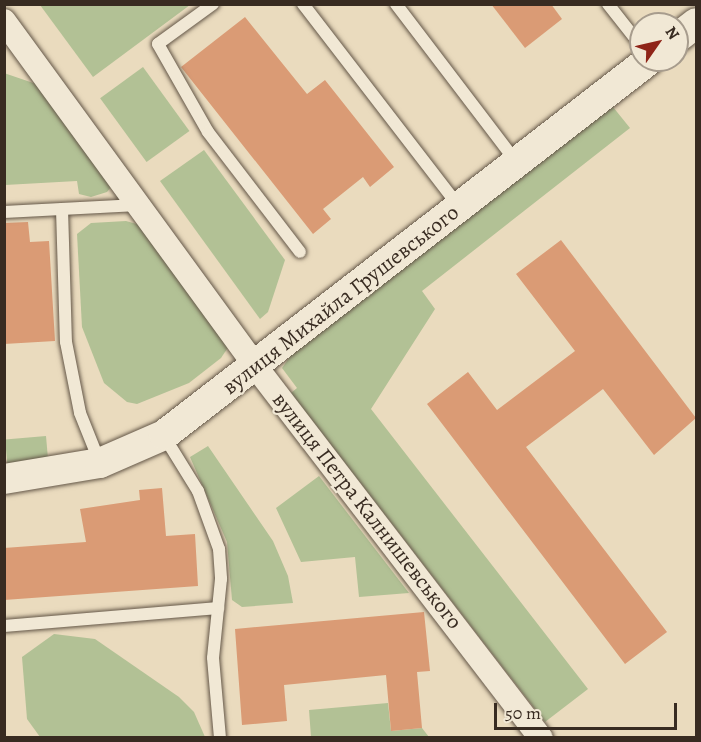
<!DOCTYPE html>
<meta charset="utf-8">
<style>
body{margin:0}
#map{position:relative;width:701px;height:742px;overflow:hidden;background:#eadbbe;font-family:Alegreya,serif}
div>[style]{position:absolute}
.green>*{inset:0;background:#b2c195;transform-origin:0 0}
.building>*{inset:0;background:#da9b75}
.roads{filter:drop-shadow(0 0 2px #645748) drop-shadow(0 0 2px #645748)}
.service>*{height:12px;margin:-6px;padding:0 6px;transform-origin:6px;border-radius:6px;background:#f1e8d5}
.minor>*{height:24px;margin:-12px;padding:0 12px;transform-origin:12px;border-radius:12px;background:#f1e8d5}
.tertiary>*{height:30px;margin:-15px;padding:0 15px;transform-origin:15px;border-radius:15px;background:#f1e8d5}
span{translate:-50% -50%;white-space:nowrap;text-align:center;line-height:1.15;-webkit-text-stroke:4.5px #f1e8d5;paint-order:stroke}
.street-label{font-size:22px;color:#382b21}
.frame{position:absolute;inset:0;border:6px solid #382b21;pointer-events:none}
.north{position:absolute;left:629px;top:12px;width:60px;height:60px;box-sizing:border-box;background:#f1e8d5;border:2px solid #a79c8d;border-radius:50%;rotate:56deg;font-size:16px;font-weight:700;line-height:24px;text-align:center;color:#382b21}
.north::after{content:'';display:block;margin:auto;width:21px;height:27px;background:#8f2418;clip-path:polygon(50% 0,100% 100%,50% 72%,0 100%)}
.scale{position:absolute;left:494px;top:703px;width:183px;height:27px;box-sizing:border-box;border:3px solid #382b21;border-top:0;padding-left:8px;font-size:18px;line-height:21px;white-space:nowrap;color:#382b21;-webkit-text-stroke:4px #f1e8d5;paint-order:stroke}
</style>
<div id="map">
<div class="green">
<div style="clip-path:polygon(40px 5px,190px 5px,93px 77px)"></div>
<div style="left:143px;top:67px;width:79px;height:53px;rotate:54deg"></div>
<div style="clip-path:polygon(4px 73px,42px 86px,112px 186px,107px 192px,91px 197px,79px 194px,77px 181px,5px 185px)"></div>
<div style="clip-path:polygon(609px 102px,630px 128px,422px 291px,435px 309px,371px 409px,588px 689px,545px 722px,291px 393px,297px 388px,282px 368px,294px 351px)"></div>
<div style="clip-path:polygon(204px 150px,285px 260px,268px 312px,260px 319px,160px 181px)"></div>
<div style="clip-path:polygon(126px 221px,140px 225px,231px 343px,221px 358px,189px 383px,137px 404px,127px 402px,104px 383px,82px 327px,77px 234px,91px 223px)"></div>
<div style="left:46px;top:436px;width:25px;height:41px;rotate:85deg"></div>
<div style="clip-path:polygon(208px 446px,273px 541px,288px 576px,293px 603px,242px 607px,232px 600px,227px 542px,190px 457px)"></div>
<div style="clip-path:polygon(319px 476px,409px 593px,359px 597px,355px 557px,301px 562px,276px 508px)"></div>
<div style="clip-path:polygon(54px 634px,95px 639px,179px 697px,194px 712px,205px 737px,40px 737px,27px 719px,22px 657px)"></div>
<div style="clip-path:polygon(388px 703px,391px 731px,422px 728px,429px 737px,311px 737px,309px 710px)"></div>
</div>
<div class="building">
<div style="clip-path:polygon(491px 4px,551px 4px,562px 19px,525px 48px)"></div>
<div style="clip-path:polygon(245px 17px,307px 94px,325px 80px,394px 167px,370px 187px,363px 177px,323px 209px,331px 219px,313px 234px,181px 67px)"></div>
<div style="clip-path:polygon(28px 222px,30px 242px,49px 241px,55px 341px,4px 344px,4px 223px)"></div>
<div style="clip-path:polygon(561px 240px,696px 418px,654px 455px,603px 389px,526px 447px,667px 632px,625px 664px,427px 404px,468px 372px,497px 410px,575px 351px,516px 274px)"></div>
<div style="clip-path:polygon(162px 488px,166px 536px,195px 534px,198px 586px,4px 600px,4px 548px,86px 542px,80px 509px,140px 500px,139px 490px)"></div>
<div style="clip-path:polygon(424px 612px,430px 671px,417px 672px,422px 728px,391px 731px,386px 675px,284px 685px,287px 721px,242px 725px,235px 629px)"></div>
</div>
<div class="roads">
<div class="service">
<div style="left:213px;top:4px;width:68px;rotate:144deg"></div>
<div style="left:158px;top:44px;width:101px;rotate:60.4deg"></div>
<div style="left:208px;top:132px;width:151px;rotate:52.5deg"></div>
<div style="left:303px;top:4px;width:257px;rotate:52.4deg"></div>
<div style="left:396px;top:4px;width:200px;rotate:52.7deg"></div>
<div style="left:608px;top:4px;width:53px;rotate:51.8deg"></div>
<div style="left:62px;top:209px;width:133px;rotate:88.3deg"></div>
<div style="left:66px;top:342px;width:72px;rotate:78.8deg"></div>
<div style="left:80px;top:413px;width:54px;rotate:68.2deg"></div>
<div style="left:4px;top:212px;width:134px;rotate:-3deg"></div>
<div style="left:164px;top:436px;width:65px;rotate:58.3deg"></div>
<div style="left:198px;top:491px;width:62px;rotate:70.1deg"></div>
<div style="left:219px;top:549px;width:30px;rotate:86deg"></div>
<div style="left:221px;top:579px;width:79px;rotate:95.8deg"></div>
<div style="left:213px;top:658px;width:80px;rotate:85deg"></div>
<div style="left:4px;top:626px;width:215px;rotate:-4.8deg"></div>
</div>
<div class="minor">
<div style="left:4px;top:21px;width:428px;rotate:53.9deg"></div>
<div style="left:256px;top:367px;width:468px;rotate:52.5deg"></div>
</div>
<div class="tertiary">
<div style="left:677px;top:38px;width:24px;rotate:-38deg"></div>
<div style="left:4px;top:479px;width:97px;rotate:-9.5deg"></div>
<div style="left:100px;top:463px;width:70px;rotate:-23.6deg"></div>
<div style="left:164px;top:435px;width:613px;rotate:-37.71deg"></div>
</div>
</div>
<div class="street-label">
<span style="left:341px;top:300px;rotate:-38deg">вулиця Михайла Грушевського</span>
<span style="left:367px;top:511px;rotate:52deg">вулиця Петра Калнишевського</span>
</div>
<div class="frame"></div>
<div class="north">N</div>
<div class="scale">50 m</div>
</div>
